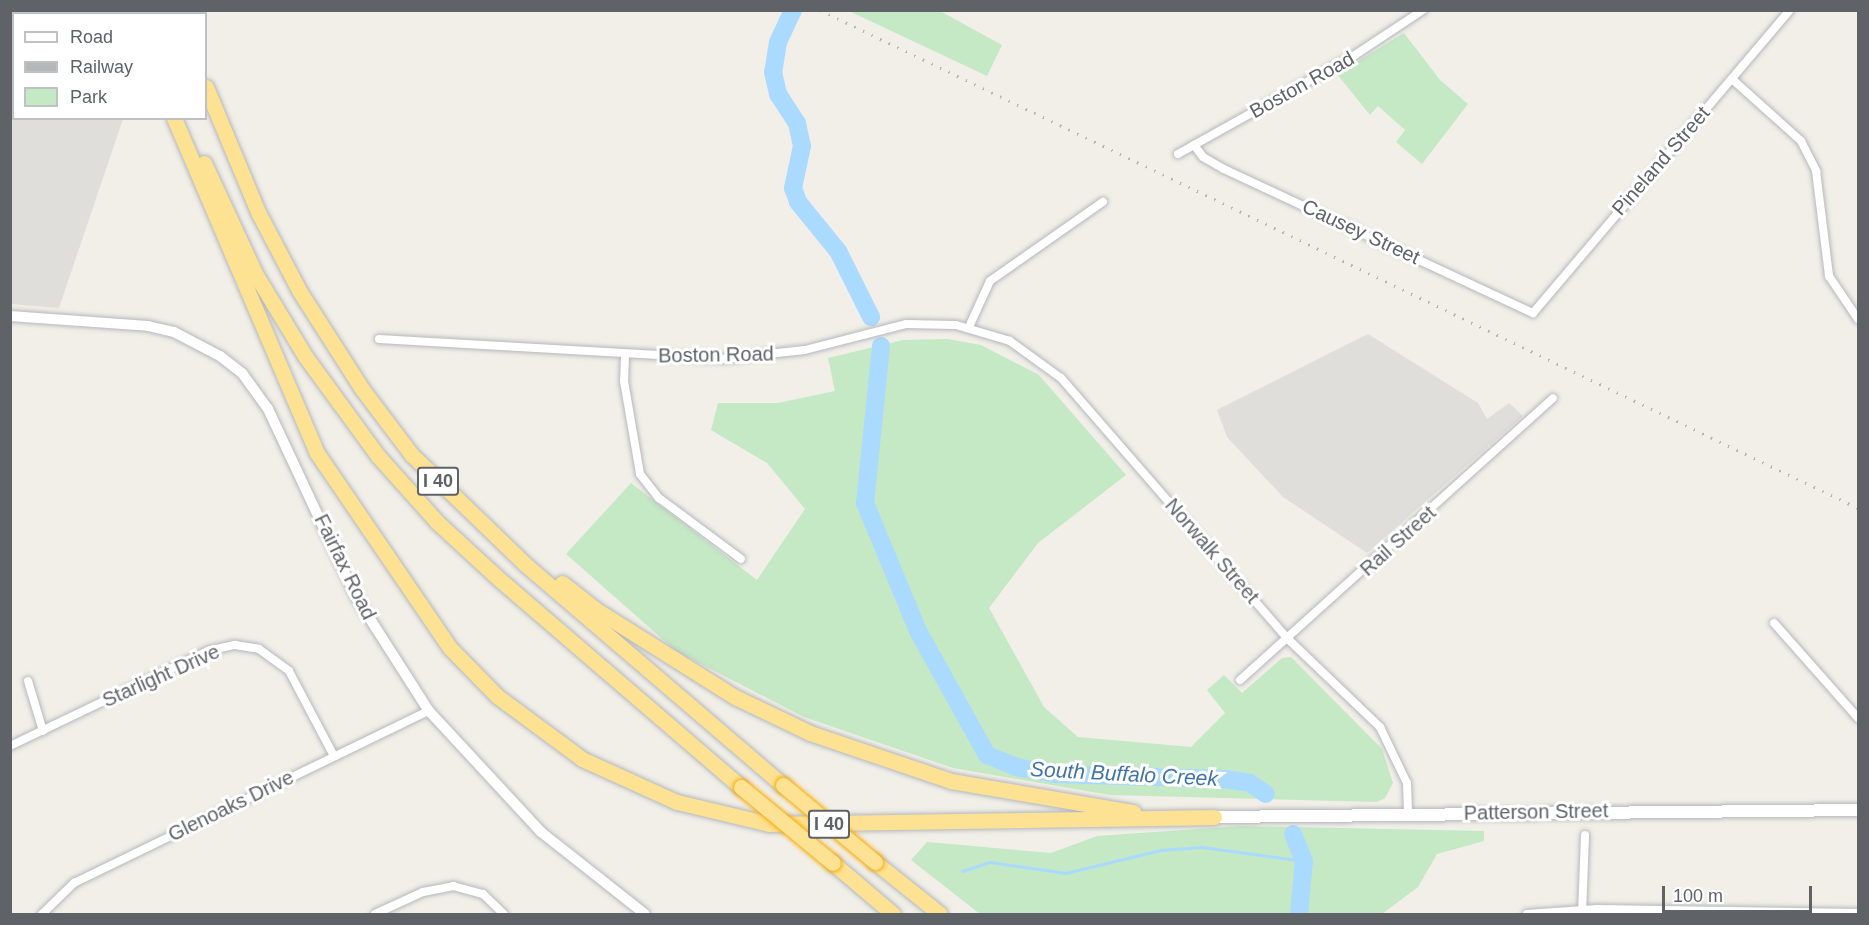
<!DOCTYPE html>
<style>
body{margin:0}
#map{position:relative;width:1869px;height:925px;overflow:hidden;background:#f1efe8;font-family:Arial,sans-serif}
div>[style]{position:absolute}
.industrial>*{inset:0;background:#e0deda}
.green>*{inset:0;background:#c5e8c5}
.stream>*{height:3px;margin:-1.5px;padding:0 1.5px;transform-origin:1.5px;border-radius:1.5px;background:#aadaff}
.river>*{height:18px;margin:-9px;padding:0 9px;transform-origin:9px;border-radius:9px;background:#aadaff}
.roads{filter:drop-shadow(0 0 2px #b5b8bc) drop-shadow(0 0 2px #b5b8bc)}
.minor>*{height:8px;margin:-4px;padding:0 4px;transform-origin:4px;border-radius:4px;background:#fff}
.tertiary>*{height:10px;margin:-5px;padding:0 5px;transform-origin:5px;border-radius:5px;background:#fff}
.secondary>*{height:12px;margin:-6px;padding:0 6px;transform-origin:6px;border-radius:6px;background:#fff}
.motorway>*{height:15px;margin:-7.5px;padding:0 7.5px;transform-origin:7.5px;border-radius:7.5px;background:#fde293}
.rail>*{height:3px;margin-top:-1.5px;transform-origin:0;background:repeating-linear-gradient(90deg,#b6b7b8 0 1.5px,transparent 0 9.5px)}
.bridges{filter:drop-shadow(0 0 2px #f9ab00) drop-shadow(0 0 2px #f9ab00)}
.motorway-bridge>*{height:15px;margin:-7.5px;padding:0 7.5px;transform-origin:7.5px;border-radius:7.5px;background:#fde293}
span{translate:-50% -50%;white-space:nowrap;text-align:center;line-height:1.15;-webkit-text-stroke:6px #fff;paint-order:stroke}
.shield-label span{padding:2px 4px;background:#fff;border:2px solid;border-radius:4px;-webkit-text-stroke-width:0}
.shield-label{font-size:18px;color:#5f6368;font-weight:700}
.street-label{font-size:20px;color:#5f6368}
.water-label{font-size:21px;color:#4174aa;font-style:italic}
.frame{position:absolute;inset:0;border:12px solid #5f6368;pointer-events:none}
.legend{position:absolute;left:12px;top:12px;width:195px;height:108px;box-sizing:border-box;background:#fff;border:2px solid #bfc1c3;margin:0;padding:8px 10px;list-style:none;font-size:18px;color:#5f6368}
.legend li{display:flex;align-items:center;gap:12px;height:30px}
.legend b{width:30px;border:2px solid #bfc1c3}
.scale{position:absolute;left:1662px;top:886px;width:150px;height:27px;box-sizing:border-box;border:3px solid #5f6368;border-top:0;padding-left:8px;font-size:18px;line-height:21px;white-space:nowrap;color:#5f6368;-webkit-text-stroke:4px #fff;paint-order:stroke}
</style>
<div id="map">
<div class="industrial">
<div style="clip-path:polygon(85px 10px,14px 14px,14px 118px,123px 119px,59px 308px,11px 304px,11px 11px)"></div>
<div style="clip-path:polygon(1368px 334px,1478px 403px,1487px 419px,1509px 403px,1523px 416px,1367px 553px,1283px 497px,1227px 437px,1217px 410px)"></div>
</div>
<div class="green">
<div style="clip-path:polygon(849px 11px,940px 11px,1002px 45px,987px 76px)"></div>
<div style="clip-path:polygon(1404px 33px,1440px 80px,1468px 104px,1422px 164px,1396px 142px,1405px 130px,1378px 106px,1370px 115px,1337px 74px)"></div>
<div style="clip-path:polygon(947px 339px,981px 345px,1039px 375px,1126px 475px,1038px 543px,989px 608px,1044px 707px,1078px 737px,1191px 747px,1225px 713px,1207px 690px,1224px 675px,1242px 693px,1282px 658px,1291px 657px,1382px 749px,1393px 783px,1385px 798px,1377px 802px,1110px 795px,953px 768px,804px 717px,676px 651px,566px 554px,631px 483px,757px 580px,805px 509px,767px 463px,711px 430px,718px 403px,778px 403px,835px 391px,828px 358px,903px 340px)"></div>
<div style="clip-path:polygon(1241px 826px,1484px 831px,1484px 841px,1437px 854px,1418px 887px,1382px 914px,980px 914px,911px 860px,927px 842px,1051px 853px,1097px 836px)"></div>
</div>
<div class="stream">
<div style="left:962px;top:871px;width:28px;rotate:-18deg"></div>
<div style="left:989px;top:862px;width:78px;rotate:8.1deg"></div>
<div style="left:1066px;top:873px;width:97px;rotate:-13.7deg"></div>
<div style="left:1160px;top:850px;width:42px;rotate:-4.1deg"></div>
<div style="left:1202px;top:847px;width:103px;rotate:7.8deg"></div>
</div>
<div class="river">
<div style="left:793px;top:10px;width:35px;rotate:115deg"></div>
<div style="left:778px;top:42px;width:30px;rotate:99deg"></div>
<div style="left:773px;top:72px;width:23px;rotate:77deg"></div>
<div style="left:778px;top:94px;width:35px;rotate:57deg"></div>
<div style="left:797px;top:123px;width:24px;rotate:78deg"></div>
<div style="left:802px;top:146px;width:43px;rotate:102.1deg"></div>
<div style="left:793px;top:188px;width:15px;rotate:70deg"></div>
<div style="left:798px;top:202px;width:63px;rotate:50.8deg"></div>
<div style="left:838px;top:251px;width:74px;rotate:63.4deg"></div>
<div style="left:881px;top:346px;width:158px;rotate:95.8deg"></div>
<div style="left:865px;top:503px;width:139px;rotate:67.5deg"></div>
<div style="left:918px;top:631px;width:142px;rotate:60.9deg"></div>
<div style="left:987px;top:755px;width:31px;rotate:22deg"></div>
<div style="left:1016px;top:767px;width:39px;rotate:10deg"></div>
<div style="left:1054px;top:774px;width:171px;rotate:1.7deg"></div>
<div style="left:1225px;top:779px;width:25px;rotate:9deg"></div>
<div style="left:1250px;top:783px;width:19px;rotate:35deg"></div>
<div style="left:1293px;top:834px;width:29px;rotate:68deg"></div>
<div style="left:1304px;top:861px;width:53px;rotate:95.4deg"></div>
</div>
<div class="roads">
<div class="minor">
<div style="left:1732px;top:79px;width:93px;rotate:41.9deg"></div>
<div style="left:1801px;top:141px;width:34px;rotate:63deg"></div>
<div style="left:1816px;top:171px;width:106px;rotate:82.9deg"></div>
<div style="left:1829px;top:276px;width:52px;rotate:56deg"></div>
<div style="left:1194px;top:145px;width:15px;rotate:53deg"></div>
<div style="left:1203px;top:157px;width:24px;rotate:30deg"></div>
<div style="left:1224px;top:169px;width:341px;rotate:25deg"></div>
<div style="left:1533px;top:313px;width:397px;rotate:-49.7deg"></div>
<div style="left:1178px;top:154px;width:203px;rotate:-29.2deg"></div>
<div style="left:1355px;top:55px;width:82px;rotate:-33.5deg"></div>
<div style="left:969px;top:327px;width:51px;rotate:-65.5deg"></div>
<div style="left:990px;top:281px;width:138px;rotate:-35deg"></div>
<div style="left:379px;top:339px;width:345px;rotate:3.3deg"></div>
<div style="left:723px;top:359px;width:82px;rotate:-6.3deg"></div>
<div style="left:805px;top:350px;width:104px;rotate:-14.4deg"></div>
<div style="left:906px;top:324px;width:50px;rotate:1.1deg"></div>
<div style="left:956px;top:325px;width:56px;rotate:16.5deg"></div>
<div style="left:1010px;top:341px;width:63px;rotate:36deg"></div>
<div style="left:1061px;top:378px;width:347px;rotate:49deg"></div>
<div style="left:1289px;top:640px;width:126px;rotate:43.7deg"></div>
<div style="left:1380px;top:727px;width:62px;rotate:64.3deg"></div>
<div style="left:1407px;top:783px;width:30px;rotate:88deg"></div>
<div style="left:625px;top:355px;width:26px;rotate:92deg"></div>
<div style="left:624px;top:381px;width:94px;rotate:80.2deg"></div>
<div style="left:640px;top:474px;width:31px;rotate:52deg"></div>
<div style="left:659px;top:498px;width:102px;rotate:36.6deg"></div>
<div style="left:1774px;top:623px;width:127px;rotate:48.5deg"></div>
<div style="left:1240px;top:680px;width:421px;rotate:-42deg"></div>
<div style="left:28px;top:681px;width:52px;rotate:73.3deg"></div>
<div style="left:10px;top:746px;width:220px;rotate:-25.6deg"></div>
<div style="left:208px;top:651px;width:28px;rotate:-13deg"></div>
<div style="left:235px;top:645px;width:24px;rotate:9deg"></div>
<div style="left:259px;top:649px;width:37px;rotate:36deg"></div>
<div style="left:289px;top:671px;width:96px;rotate:62.1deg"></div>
<div style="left:42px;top:914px;width:45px;rotate:-44.1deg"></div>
<div style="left:74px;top:883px;width:394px;rotate:-25.9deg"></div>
<div style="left:375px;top:914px;width:53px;rotate:-24.6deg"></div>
<div style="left:423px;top:892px;width:31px;rotate:-11deg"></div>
<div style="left:453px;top:886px;width:31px;rotate:15deg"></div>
<div style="left:483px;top:894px;width:29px;rotate:44deg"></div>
<div style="left:1527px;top:914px;width:70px;rotate:-4.1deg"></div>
<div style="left:1597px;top:909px;width:261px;rotate:0.9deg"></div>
<div style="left:1582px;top:914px;width:79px;rotate:-87.8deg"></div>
</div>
<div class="tertiary">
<div style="left:10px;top:316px;width:138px;rotate:4.1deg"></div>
<div style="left:148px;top:326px;width:27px;rotate:13deg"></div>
<div style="left:174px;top:332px;width:52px;rotate:27.6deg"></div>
<div style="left:220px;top:356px;width:28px;rotate:38deg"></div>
<div style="left:242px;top:373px;width:44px;rotate:54.2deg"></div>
<div style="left:268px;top:409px;width:208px;rotate:64.9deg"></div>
<div style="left:356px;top:597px;width:135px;rotate:57.4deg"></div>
<div style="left:429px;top:711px;width:165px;rotate:47.2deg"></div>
<div style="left:541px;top:832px;width:132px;rotate:38.3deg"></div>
</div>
<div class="secondary">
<div style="left:1214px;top:817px;width:644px;rotate:-0.62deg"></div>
</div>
<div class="motorway">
<div style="left:140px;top:10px;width:4px;rotate:76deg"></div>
<div style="left:174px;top:10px;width:4px;rotate:76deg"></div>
<div style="left:206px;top:87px;width:135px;rotate:67.4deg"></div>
<div style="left:258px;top:212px;width:90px;rotate:62.3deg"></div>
<div style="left:300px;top:292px;width:115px;rotate:57.4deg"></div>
<div style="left:362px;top:389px;width:83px;rotate:52.9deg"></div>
<div style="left:412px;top:455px;width:158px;rotate:44deg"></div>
<div style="left:526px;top:565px;width:338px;rotate:40.6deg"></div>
<div style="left:174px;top:118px;width:364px;rotate:66.9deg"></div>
<div style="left:317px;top:453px;width:236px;rotate:55.7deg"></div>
<div style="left:450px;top:648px;width:67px;rotate:45.6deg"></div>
<div style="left:497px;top:696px;width:106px;rotate:36.5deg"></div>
<div style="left:582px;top:759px;width:104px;rotate:24.4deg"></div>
<div style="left:677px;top:802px;width:95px;rotate:13.4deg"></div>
<div style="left:769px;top:824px;width:445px;rotate:-0.9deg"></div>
<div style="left:204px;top:163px;width:123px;rotate:65.1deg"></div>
<div style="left:256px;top:275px;width:95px;rotate:58.8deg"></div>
<div style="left:305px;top:356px;width:124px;rotate:53.9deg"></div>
<div style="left:378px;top:456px;width:89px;rotate:48.2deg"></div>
<div style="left:437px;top:522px;width:84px;rotate:42.6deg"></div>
<div style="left:499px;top:579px;width:319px;rotate:40.7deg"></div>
<div style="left:562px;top:583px;width:42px;rotate:38.2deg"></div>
<div style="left:595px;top:609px;width:165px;rotate:32.2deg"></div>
<div style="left:735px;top:697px;width:83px;rotate:25.6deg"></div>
<div style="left:810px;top:733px;width:149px;rotate:18.8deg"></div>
<div style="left:951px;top:781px;width:185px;rotate:9.7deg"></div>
<div style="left:875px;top:862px;width:83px;rotate:38.7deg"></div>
<div style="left:833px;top:863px;width:79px;rotate:40.4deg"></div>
</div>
</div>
<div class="rail">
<div style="left:820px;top:10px;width:1151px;rotate:25.63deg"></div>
</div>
<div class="bridges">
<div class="motorway-bridge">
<div style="left:783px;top:785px;width:120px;rotate:39.9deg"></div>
<div style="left:741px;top:787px;width:119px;rotate:39.6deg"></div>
</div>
</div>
<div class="shield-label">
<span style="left:438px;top:481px">I 40</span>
<span style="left:829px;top:824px">I 40</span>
</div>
<div class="street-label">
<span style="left:1302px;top:85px;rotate:-29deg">Boston Road</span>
<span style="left:1661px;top:161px;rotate:-49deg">Pineland Street</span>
<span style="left:1361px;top:232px;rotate:25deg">Causey Street</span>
<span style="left:716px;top:355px;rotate:-1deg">Boston Road</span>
<span style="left:1398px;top:541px;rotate:-42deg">Rail Street</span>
<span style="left:1212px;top:551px;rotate:49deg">Norwalk Street</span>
<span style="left:345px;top:567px;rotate:64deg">Fairfax Road</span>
<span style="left:161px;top:676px;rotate:-24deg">Starlight Drive</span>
<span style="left:231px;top:806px;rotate:-26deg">Glenoaks Drive</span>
<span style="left:1536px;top:812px;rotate:-1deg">Patterson Street</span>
</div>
<div class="water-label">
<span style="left:1124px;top:774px;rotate:3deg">South Buffalo Creek</span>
</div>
<div class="frame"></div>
<ul class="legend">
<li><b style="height:8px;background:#fff"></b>Road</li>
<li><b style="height:8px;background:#b6b7b8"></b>Railway</li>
<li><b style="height:16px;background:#c5e8c5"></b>Park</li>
</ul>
<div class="scale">100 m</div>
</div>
